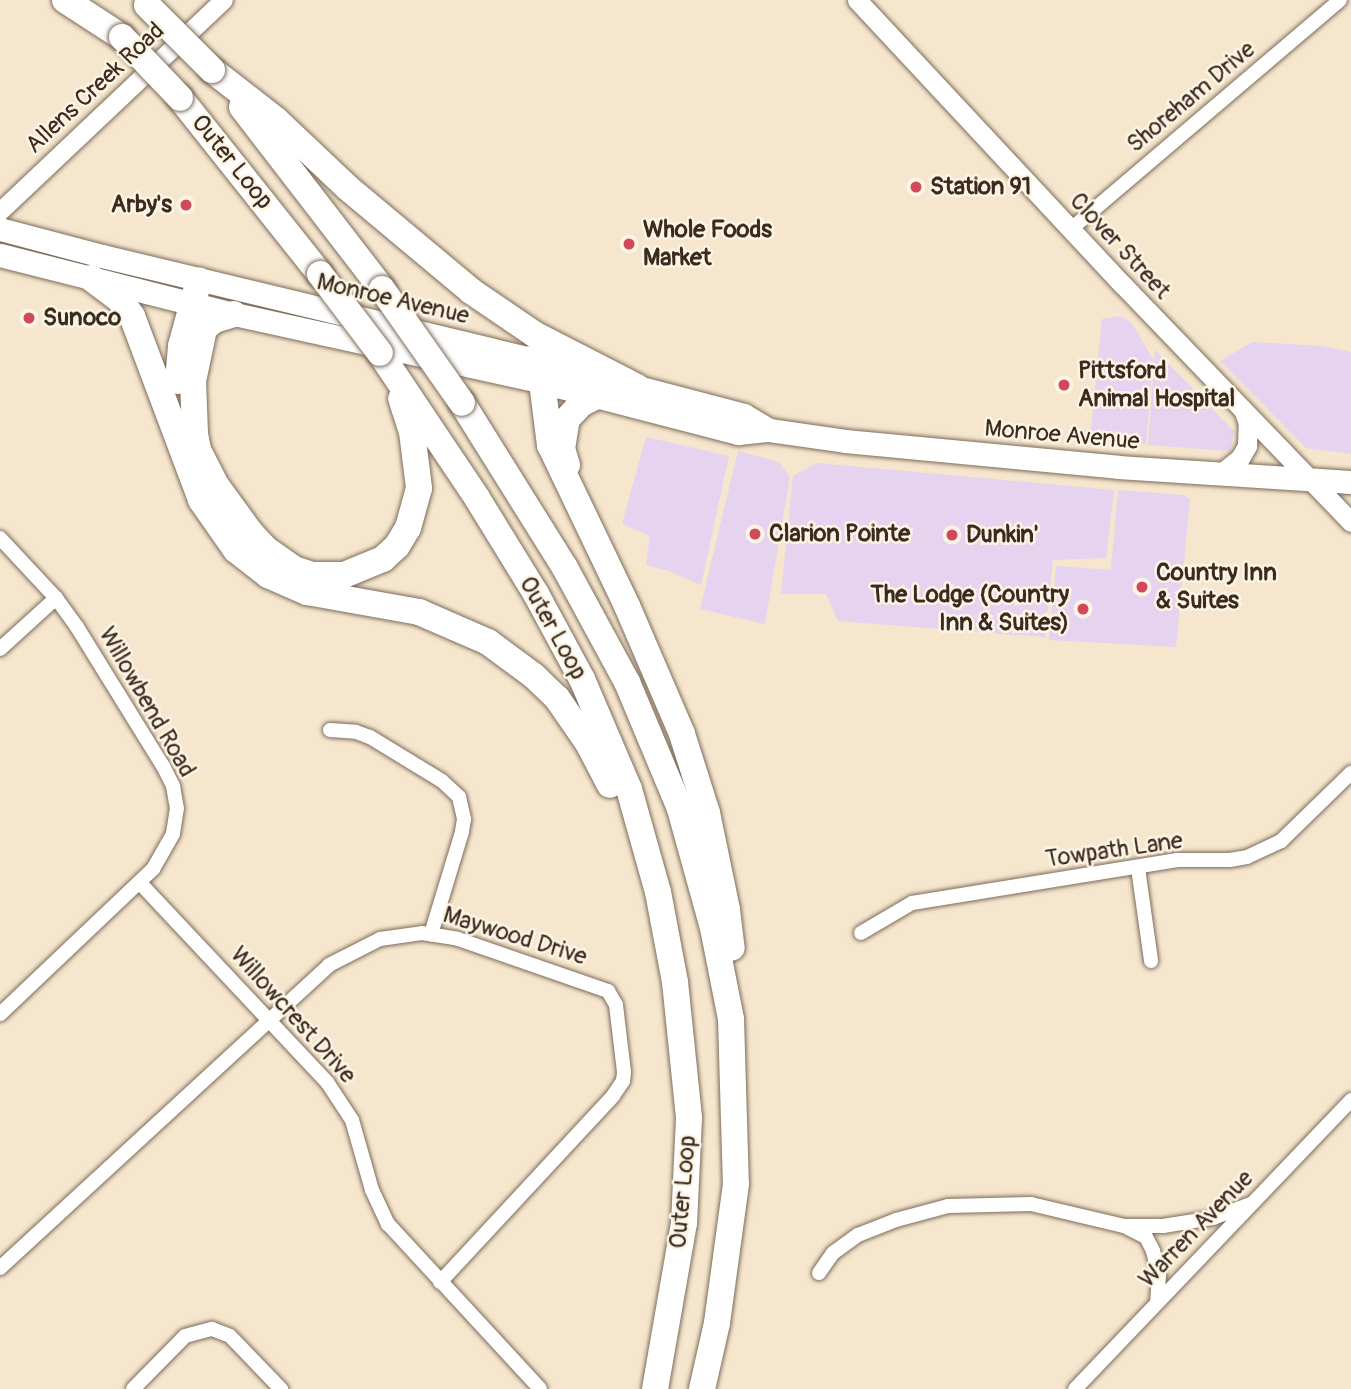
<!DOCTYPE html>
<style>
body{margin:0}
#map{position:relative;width:1351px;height:1389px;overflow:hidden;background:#f6e6cd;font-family:Pangolin,sans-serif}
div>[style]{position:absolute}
.built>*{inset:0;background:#e5d3f0}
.roads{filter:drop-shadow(0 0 2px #7c6c5b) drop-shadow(0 0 2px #7c6c5b)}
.minor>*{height:14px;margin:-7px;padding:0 7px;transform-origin:7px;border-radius:7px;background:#fff}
.tertiary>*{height:18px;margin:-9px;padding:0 9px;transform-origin:9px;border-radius:9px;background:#fff}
.secondary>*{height:19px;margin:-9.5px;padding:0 9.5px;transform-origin:9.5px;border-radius:9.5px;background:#fff}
.primary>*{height:23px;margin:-11.5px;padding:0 11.5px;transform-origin:11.5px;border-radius:11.5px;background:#fff}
.motorway>*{height:26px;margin:-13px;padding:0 13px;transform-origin:13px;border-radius:13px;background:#fff}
.bridges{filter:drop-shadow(0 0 2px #7c6c5b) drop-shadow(0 0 2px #7c6c5b)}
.motorway-bridge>*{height:26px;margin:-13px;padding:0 13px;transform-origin:13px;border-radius:13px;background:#fff}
.dots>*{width:19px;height:19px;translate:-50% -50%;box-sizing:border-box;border:4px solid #fcf5e5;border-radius:50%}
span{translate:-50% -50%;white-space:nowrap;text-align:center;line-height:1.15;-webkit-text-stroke:5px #fcf5e5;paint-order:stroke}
.street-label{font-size:24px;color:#3b2a1e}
.poi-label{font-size:24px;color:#3b2a1e;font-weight:700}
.left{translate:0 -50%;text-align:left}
.right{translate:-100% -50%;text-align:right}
</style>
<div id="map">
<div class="built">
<div style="clip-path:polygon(1120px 316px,1131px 322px,1153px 359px,1146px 444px,1090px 439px,1102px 319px)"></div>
<div style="clip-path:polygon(1252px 342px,1322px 346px,1351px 352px,1351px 454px,1306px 448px,1220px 361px)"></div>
<div style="clip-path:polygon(1155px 350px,1234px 431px,1230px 451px,1148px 445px)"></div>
<div style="clip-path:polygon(646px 437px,729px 456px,701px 585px,669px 571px,646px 565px,650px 536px,622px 524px)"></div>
<div style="clip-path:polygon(738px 451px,779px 462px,790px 477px,765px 624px,700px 609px)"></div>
<div style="clip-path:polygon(817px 463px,1114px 490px,1106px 558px,1053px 560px,1045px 637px,838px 621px,826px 594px,781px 594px,793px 476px)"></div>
<div style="clip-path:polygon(1118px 490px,1183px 495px,1190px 499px,1176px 647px,1049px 640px,1056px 566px,1111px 570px)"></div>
</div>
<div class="roads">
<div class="minor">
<div style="left:1071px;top:229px;width:353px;rotate:-40.4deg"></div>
<div style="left:0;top:538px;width:82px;rotate:47deg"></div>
<div style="left:56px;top:598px;width:36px;rotate:54deg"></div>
<div style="left:77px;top:627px;width:163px;rotate:58.3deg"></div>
<div style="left:163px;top:766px;width:22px;rotate:63deg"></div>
<div style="left:173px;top:786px;width:22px;rotate:80deg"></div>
<div style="left:177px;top:808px;width:26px;rotate:99deg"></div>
<div style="left:173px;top:834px;width:40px;rotate:119.7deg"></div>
<div style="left:153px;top:869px;width:211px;rotate:136.5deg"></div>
<div style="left:0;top:649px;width:76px;rotate:-42.3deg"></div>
<div style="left:330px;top:730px;width:26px;rotate:4deg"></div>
<div style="left:356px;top:732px;width:15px;rotate:20deg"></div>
<div style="left:370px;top:737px;width:84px;rotate:31.4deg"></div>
<div style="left:442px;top:781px;width:23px;rotate:43deg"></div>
<div style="left:459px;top:797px;width:23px;rotate:77deg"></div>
<div style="left:464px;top:819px;width:13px;rotate:99deg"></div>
<div style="left:462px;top:832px;width:107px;rotate:106.9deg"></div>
<div style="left:1138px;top:868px;width:94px;rotate:82deg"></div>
<div style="left:140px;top:883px;width:273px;rotate:46.8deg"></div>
<div style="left:327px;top:1082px;width:45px;rotate:56.7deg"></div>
<div style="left:352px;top:1120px;width:73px;rotate:74.1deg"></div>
<div style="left:372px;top:1190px;width:38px;rotate:65deg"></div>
<div style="left:388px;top:1224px;width:224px;rotate:47.3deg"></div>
<div style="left:861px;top:933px;width:59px;rotate:-30.5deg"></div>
<div style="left:912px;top:903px;width:269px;rotate:-9.2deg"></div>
<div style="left:1178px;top:860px;width:52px"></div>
<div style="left:1230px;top:860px;width:17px;rotate:-10deg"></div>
<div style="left:1247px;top:857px;width:38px;rotate:-25deg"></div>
<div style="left:1281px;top:841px;width:98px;rotate:-44.2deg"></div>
<div style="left:1128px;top:1228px;width:20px;rotate:27deg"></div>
<div style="left:1146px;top:1237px;width:16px;rotate:63deg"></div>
<div style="left:1153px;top:1251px;width:25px;rotate:76deg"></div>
<div style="left:1159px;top:1275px;width:27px;rotate:94deg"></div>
<div style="left:0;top:1268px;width:447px;rotate:-42.6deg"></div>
<div style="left:329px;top:965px;width:57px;rotate:-27deg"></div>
<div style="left:380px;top:939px;width:42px;rotate:-8.1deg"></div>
<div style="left:422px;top:933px;width:36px;rotate:9deg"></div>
<div style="left:458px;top:939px;width:159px;rotate:19.1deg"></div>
<div style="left:608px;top:991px;width:16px;rotate:60deg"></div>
<div style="left:616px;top:1005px;width:67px;rotate:83.2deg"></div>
<div style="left:624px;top:1072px;width:9px;rotate:96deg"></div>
<div style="left:623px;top:1081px;width:18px;rotate:124deg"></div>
<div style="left:613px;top:1096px;width:254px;rotate:132.9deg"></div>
<div style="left:819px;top:1273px;width:24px;rotate:-55deg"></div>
<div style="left:833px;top:1253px;width:31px;rotate:-36deg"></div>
<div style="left:858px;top:1235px;width:41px;rotate:-21.5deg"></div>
<div style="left:896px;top:1220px;width:54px;rotate:-15.1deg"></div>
<div style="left:948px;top:1206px;width:83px;rotate:-1.4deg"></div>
<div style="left:1031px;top:1204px;width:96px;rotate:13.3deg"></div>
<div style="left:1124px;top:1226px;width:39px"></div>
<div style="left:1163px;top:1226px;width:51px;rotate:-9.1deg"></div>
<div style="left:1213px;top:1218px;width:40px;rotate:-20.2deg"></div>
<div style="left:133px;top:1389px;width:74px;rotate:-45.5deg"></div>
<div style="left:185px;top:1336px;width:28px;rotate:-15deg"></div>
<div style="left:212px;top:1329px;width:19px;rotate:21deg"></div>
<div style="left:230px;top:1336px;width:74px;rotate:46.1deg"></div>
<div style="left:1075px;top:1389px;width:400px;rotate:-46.3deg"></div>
</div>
<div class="tertiary">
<div style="left:0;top:212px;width:308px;rotate:-43.4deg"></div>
</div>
<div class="secondary">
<div style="left:857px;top:0;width:390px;rotate:47deg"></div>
<div style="left:1123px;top:285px;width:329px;rotate:46.1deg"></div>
<div style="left:1219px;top:475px;width:27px;rotate:-39deg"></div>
<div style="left:1240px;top:458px;width:14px;rotate:-60deg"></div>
<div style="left:1247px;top:446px;width:23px;rotate:-88deg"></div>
<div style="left:1248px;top:423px;width:12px;rotate:-110deg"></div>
</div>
<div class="primary">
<div style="left:0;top:229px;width:106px;rotate:14.8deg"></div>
<div style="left:102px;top:256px;width:441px;rotate:13.5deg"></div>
<div style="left:531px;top:359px;width:220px;rotate:14.7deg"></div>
<div style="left:744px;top:415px;width:29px;rotate:31deg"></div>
<div style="left:0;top:255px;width:241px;rotate:14.2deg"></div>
<div style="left:234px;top:314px;width:315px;rotate:12.4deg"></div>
<div style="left:542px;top:382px;width:203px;rotate:14.6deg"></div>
<div style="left:738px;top:433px;width:31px;rotate:-6deg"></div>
<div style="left:769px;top:430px;width:77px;rotate:8.2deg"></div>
<div style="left:845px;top:441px;width:274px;rotate:5.4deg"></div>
<div style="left:1118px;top:467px;width:233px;rotate:3.7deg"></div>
</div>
<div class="motorway">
<div style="left:65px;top:0;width:68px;rotate:33deg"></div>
<div style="left:212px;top:70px;width:81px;rotate:38deg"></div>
<div style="left:276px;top:120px;width:99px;rotate:43.4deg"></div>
<div style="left:348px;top:188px;width:160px;rotate:39.9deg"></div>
<div style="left:471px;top:291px;width:76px;rotate:34.3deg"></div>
<div style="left:534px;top:334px;width:116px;rotate:27.2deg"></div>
<div style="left:180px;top:98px;width:225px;rotate:51.5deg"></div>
<div style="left:242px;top:107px;width:230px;rotate:52.4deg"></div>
<div style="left:91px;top:278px;width:38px;rotate:37deg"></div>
<div style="left:121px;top:301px;width:19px;rotate:54deg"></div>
<div style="left:132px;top:316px;width:197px;rotate:69.4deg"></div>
<div style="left:201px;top:500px;width:61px;rotate:55deg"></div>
<div style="left:236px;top:550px;width:41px;rotate:38deg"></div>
<div style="left:268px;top:575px;width:43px;rotate:23.6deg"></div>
<div style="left:307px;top:592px;width:114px;rotate:10.1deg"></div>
<div style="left:419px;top:612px;width:75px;rotate:23.5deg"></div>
<div style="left:488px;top:642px;width:57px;rotate:36.5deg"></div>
<div style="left:534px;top:676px;width:32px;rotate:44deg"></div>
<div style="left:557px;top:698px;width:55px;rotate:55.4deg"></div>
<div style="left:588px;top:743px;width:47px;rotate:62.4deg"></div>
<div style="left:234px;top:314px;width:21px;rotate:163deg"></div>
<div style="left:214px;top:320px;width:13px;rotate:138deg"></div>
<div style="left:204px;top:329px;width:53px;rotate:101.9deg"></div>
<div style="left:193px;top:381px;width:53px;rotate:87.8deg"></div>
<div style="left:195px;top:434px;width:16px;rotate:79deg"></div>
<div style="left:198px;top:450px;width:39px;rotate:63deg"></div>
<div style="left:216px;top:485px;width:58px;rotate:54.1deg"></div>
<div style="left:250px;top:532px;width:25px;rotate:47deg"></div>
<div style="left:267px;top:550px;width:33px;rotate:35deg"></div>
<div style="left:294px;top:569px;width:20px;rotate:18deg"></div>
<div style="left:313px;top:575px;width:31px"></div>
<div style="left:344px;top:575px;width:42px;rotate:-22.3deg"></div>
<div style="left:383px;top:559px;width:19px;rotate:-43deg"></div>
<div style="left:397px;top:546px;width:21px;rotate:-59deg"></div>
<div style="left:408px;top:528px;width:41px;rotate:-74.6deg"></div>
<div style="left:419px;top:488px;width:56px;rotate:-97.1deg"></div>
<div style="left:412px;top:432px;width:35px;rotate:-108deg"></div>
<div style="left:380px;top:353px;width:174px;rotate:56.2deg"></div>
<div style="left:477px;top:498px;width:113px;rotate:58.4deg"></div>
<div style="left:536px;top:594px;width:97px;rotate:61.6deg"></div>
<div style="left:582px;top:679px;width:120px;rotate:66.9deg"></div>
<div style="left:629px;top:789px;width:107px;rotate:74.3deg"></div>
<div style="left:658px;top:892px;width:92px;rotate:79.3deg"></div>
<div style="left:675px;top:982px;width:137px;rotate:84.1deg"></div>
<div style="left:689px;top:1118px;width:105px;rotate:92.7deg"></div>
<div style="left:684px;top:1223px;width:169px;rotate:99.9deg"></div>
<div style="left:531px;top:359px;width:14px;rotate:56deg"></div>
<div style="left:539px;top:371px;width:11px;rotate:75deg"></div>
<div style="left:542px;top:382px;width:64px;rotate:82.8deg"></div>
<div style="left:550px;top:445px;width:178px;rotate:64.4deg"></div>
<div style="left:627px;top:606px;width:139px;rotate:66.7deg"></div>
<div style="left:682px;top:734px;width:83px;rotate:72.4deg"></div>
<div style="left:707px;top:813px;width:99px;rotate:78.3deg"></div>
<div style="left:727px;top:910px;width:38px;rotate:83deg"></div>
<div style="left:178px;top:381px;width:35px;rotate:-85deg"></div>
<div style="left:181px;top:346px;width:68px;rotate:-74.7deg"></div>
<div style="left:462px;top:403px;width:195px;rotate:58deg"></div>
<div style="left:565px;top:568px;width:130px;rotate:61.5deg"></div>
<div style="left:627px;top:682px;width:138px;rotate:67.3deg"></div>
<div style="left:680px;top:809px;width:123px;rotate:74.5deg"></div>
<div style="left:713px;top:928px;width:93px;rotate:78.8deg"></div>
<div style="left:731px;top:1019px;width:165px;rotate:88.3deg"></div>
<div style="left:736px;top:1184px;width:140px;rotate:97.8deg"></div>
<div style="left:717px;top:1323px;width:68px;rotate:102.8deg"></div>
<div style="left:567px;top:465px;width:17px;rotate:-107deg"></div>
<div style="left:562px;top:449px;width:30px;rotate:-81deg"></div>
<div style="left:567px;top:419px;width:21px;rotate:-47deg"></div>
<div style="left:581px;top:404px;width:16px;rotate:-27deg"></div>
</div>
</div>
<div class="bridges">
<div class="motorway-bridge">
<div style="left:147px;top:5px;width:92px;rotate:45deg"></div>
<div style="left:122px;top:37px;width:84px;rotate:46.4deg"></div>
<div style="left:320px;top:274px;width:99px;rotate:52.8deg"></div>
<div style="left:382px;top:289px;width:139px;rotate:54.9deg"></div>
</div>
</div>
<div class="dots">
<div style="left:916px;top:187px;background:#d1495b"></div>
<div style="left:186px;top:205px;background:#d1495b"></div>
<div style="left:629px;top:244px;background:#d1495b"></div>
<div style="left:29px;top:318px;background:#d1495b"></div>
<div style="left:1064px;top:385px;background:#d1495b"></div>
<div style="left:755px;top:534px;background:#d1495b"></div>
<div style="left:952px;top:535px;background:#d1495b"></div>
<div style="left:1142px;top:587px;background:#d1495b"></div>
<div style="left:1083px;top:609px;background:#d1495b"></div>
</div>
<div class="street-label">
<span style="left:95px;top:88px;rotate:-43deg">Allens Creek Road</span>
<span style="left:1191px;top:97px;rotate:-40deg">Shoreham Drive</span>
<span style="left:232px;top:162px;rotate:51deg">Outer Loop</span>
<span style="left:1120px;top:246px;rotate:47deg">Clover Street</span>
<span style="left:393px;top:299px;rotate:13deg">Monroe Avenue</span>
<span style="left:1062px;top:435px;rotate:5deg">Monroe Avenue</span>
<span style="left:553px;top:628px;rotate:61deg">Outer Loop</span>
<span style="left:147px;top:702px;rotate:60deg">Willowbend Road</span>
<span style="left:1114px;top:850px;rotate:-8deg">Towpath Lane</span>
<span style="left:515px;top:936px;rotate:17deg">Maywood Drive</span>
<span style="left:293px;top:1015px;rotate:48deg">Willowcrest Drive</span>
<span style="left:683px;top:1192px;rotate:-85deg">Outer Loop</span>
<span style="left:1196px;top:1229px;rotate:-46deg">Warren Avenue</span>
</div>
<div class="poi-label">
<span class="left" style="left:930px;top:187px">Station 91</span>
<span class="right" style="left:172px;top:205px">Arby's</span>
<span class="left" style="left:643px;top:244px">Whole Foods<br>Market</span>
<span class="left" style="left:43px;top:318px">Sunoco</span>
<span class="left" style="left:1078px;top:385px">Pittsford<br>Animal Hospital</span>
<span class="left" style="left:769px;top:534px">Clarion Pointe</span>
<span class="left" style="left:966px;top:535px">Dunkin'</span>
<span class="left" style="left:1156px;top:587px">Country Inn<br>&amp; Suites</span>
<span class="right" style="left:1069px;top:609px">The Lodge (Country<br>Inn &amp; Suites)</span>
</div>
</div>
